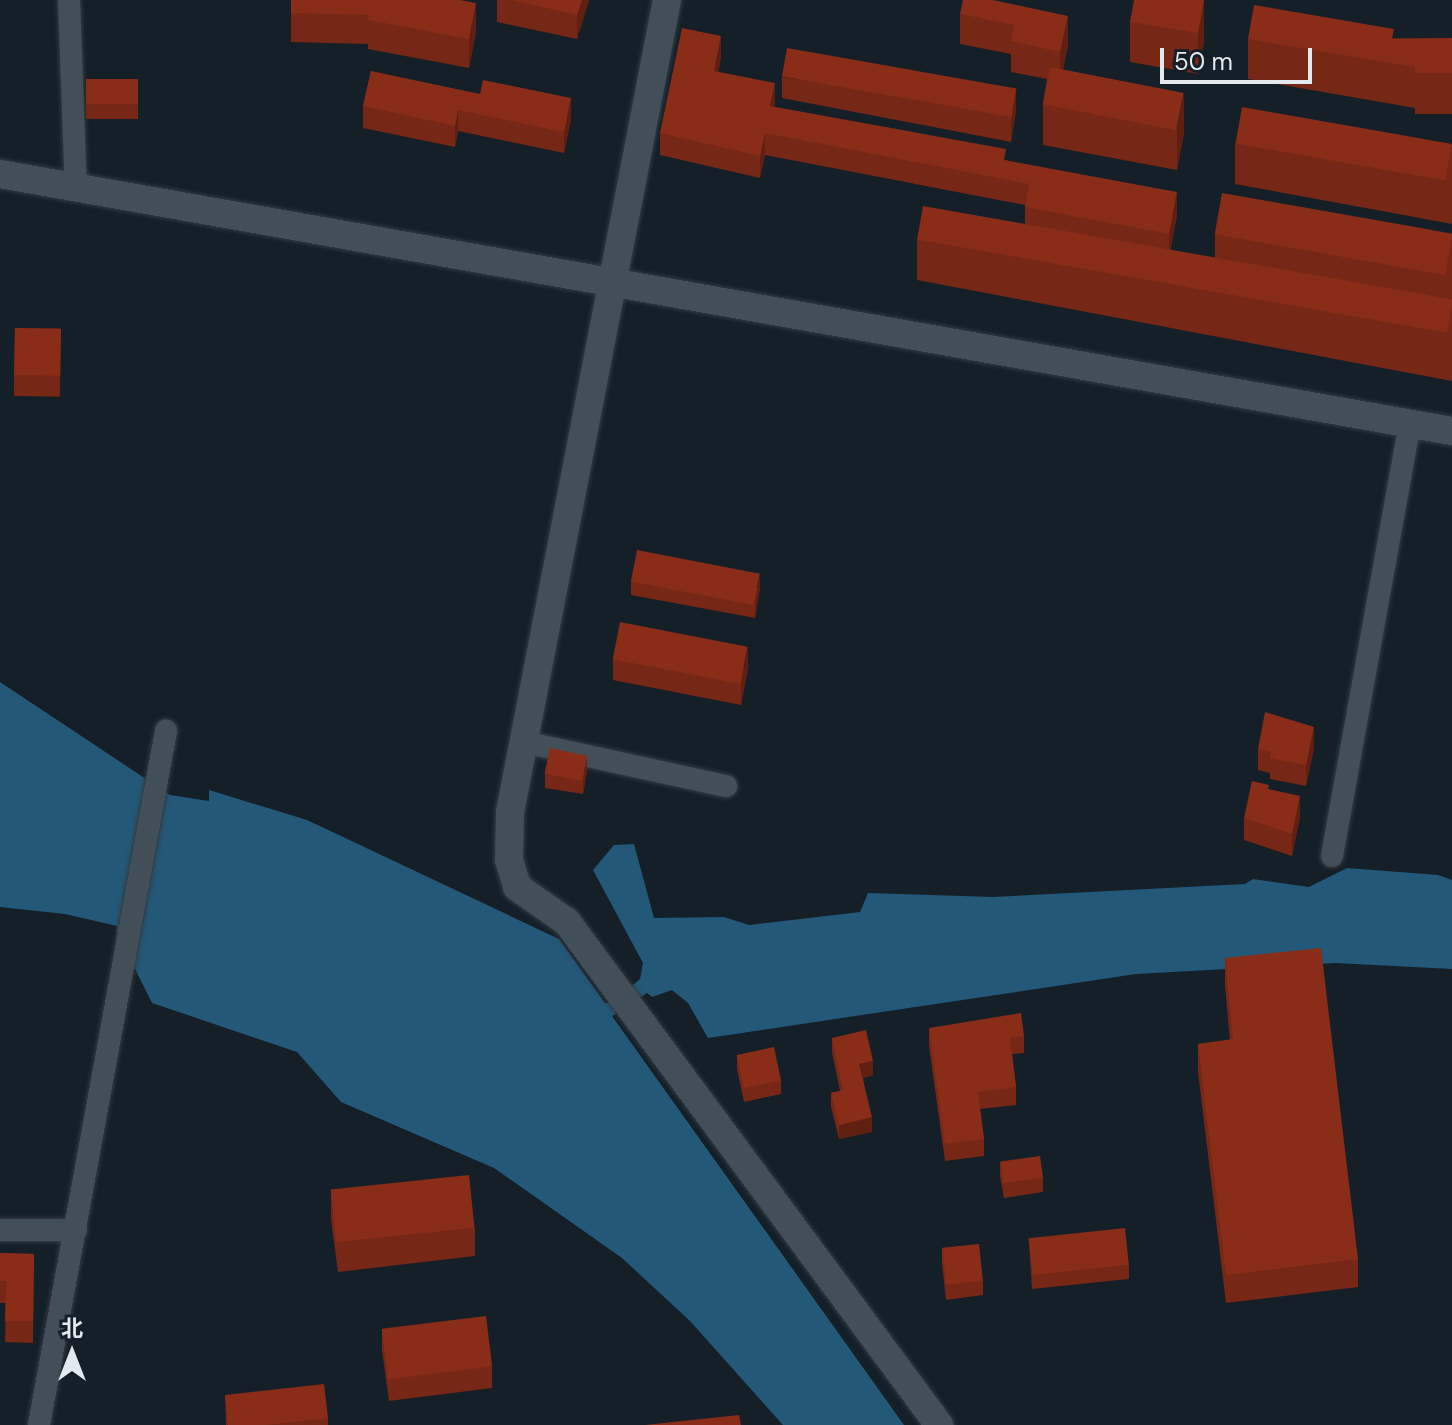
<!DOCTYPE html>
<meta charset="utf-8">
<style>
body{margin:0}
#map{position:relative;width:1452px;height:1425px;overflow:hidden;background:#141f28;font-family:"DM Sans","Noto Sans SC",sans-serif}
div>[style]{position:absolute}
.water>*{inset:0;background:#235879}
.roads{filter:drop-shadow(0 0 2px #333a41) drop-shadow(0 0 2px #333a41)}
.minor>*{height:22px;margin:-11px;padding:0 11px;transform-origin:11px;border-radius:11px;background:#424f59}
.tertiary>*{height:28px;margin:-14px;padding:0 14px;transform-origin:14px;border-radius:14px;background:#424f59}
.wall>*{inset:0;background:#762715;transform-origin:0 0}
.shaded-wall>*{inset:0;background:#602011}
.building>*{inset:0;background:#892d18;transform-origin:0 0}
span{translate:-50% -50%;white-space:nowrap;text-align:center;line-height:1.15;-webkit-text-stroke:6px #141f28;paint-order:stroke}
.north{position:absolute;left:32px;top:1313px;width:80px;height:80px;-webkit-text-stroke:6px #141f28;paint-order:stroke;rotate:0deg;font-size:22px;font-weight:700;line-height:32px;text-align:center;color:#e2eaf0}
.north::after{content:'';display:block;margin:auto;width:28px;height:36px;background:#e2eaf0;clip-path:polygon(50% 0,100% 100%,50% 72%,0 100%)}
.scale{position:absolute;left:1160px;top:48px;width:152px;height:36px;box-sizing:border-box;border:4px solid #e2eaf0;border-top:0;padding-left:10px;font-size:24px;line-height:28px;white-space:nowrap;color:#e2eaf0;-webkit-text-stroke:6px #141f28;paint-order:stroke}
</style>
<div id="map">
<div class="water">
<div style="clip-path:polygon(0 682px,170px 795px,209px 801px,209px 790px,307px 820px,559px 939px,605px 1003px,613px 1002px,640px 979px,643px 963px,593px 870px,614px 845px,634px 844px,654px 918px,724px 917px,749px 925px,860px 912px,868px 893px,993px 897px,1245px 884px,1253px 879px,1309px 887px,1347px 868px,1438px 875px,1452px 880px,1452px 969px,1335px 963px,1136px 974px,708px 1038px,688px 1003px,672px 990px,652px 997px,647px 993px,612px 1016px,904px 1425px,783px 1425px,690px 1321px,622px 1258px,494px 1168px,341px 1102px,297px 1052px,152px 1003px,135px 969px,115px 962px,117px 926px,65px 914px,0 907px)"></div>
</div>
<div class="roads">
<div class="minor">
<div style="left:69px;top:0;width:188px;rotate:87.9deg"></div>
<div style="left:524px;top:742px;width:207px;rotate:12.3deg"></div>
<div style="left:1332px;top:856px;width:440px;rotate:-79.8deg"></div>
<div style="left:0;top:1230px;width:76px"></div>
<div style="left:39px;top:1425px;width:706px;rotate:-79.63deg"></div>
</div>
<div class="tertiary">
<div style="left:667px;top:0;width:827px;rotate:100.94deg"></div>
<div style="left:510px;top:812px;width:48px;rotate:91.2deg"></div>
<div style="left:509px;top:860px;width:28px;rotate:73deg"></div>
<div style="left:517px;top:887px;width:61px;rotate:35deg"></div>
<div style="left:567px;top:922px;width:626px;rotate:53.51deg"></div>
<div style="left:0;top:174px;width:1475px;rotate:10.04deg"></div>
</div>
</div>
<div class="wall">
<div style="clip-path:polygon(291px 0,476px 32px,469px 68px,368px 49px,368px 44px,291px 42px)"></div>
<div style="clip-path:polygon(497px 0,589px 0,577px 39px,497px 22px)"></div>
<div style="clip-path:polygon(1204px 0,1204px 41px,1198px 74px,1130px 62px,1130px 22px)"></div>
<div style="clip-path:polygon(999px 2px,1068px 46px,1063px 70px,1184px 133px,1177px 170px,1043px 145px,1043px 104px,1047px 79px,1011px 72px,1011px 54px,960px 44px,960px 14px)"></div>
<div style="clip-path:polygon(1452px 38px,1452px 114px,1415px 114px,1415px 108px,1248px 79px,1248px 39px)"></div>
<div style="clip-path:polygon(721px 58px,718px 72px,774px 107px,1006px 160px,1177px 215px,1170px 252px,1215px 260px,1215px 234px,1452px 235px,1452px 381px,917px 280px,917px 239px,1025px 225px,1025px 205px,765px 155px,760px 178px,660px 155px,660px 133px)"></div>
<div style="clip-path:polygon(371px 71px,571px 119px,564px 153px,458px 131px,455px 147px,363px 128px,363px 106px)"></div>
<div style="clip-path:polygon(782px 77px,1016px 111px,1011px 142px,782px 98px)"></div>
<div style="left:86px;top:79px;width:52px;height:40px"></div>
<div style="clip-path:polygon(1235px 143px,1452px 145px,1452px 224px,1235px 184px)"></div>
<div style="left:15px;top:328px;width:46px;height:68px;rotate:1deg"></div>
<div style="clip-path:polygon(631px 581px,760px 588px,755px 618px,631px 595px)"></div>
<div style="clip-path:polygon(613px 659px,748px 669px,741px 705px,613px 680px)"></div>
<div style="clip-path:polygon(1314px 748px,1306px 786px,1270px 779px,1270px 773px,1258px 770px,1258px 749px)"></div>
<div style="clip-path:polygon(587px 770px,583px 794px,545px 788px,545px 774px)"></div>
<div style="clip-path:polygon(1269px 790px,1300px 817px,1292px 856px,1244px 840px,1244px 818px)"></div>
<div style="clip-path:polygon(1225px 958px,1358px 1259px,1358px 1287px,1226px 1303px,1198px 1072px,1198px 1044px,1230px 1040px,1225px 986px)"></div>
<div style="clip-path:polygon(929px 1028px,1024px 1036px,1024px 1053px,1012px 1054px,1016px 1087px,1016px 1105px,980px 1109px,984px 1139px,984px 1156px,945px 1161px,929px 1046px)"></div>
<div style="clip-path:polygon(832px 1038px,873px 1075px,863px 1078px,872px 1132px,839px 1139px,831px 1107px,831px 1093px,840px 1091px,832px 1052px)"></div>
<div style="clip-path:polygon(737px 1055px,781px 1080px,781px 1094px,744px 1102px,737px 1069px)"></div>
<div style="clip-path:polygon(1000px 1162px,1043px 1178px,1043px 1192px,1004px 1198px,1000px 1176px)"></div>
<div style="clip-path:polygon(331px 1191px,475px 1228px,475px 1256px,338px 1272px,331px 1219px)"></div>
<div style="clip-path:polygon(1029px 1240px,1129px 1265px,1129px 1279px,1032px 1289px)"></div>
<div style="clip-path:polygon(942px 1248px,983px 1281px,983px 1295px,946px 1300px,942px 1263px)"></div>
<div style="clip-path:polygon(0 1253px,34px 1254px,33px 1343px,5px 1342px,6px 1303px,0 1303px)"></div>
<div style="clip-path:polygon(382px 1329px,492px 1367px,492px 1388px,389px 1401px,382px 1350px)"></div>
<div style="clip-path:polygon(225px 1395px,328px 1418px,328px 1425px,226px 1425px)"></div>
</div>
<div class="shaded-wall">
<div style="clip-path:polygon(582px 0,589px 0,577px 39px,577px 15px)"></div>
<div style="clip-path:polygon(1204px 0,1204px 41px,1198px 74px,1198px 33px)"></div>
<div style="clip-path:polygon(476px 3px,476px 32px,469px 68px,469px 39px)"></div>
<div style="clip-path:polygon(1068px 16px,1068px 46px,1060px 82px,1060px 52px)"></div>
<div style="clip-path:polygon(721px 36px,721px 58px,714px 93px,714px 71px)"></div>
<div style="clip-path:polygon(775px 83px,775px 105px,770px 128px,770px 106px)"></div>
<div style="clip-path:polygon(1016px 90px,1016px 111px,1011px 142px,1011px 121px)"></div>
<div style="clip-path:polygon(1184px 92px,1184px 133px,1177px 170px,1177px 129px)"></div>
<div style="clip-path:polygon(571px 98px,571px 119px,564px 153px,564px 132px)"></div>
<div style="clip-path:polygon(458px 110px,458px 131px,455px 147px,455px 126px)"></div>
<div style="clip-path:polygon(765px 133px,765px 155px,760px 178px,760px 156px)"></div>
<div style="clip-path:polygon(1177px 192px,1177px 215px,1169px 256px,1169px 234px)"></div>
<div style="clip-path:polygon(760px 574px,760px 588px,755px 618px,755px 603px)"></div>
<div style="clip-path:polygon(748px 647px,748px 669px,741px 705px,741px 684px)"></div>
<div style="clip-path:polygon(1314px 727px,1314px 748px,1306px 786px,1306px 765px)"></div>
<div style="clip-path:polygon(587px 756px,587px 770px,583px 794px,583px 780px)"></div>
<div style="clip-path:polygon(1300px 796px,1300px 817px,1292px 856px,1292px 834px)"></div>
<div style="clip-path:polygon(873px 1061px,873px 1075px,859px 1078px,859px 1064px)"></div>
<div style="clip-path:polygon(872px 1117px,872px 1132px,839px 1139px,839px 1125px)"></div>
</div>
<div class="building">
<div style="clip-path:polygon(291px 0,460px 0,476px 3px,469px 39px,368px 20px,369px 15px,291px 13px)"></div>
<div style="clip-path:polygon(512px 0,582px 0,577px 15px)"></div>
<div style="clip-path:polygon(963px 0,993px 0,1068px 16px,1060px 52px,1011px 41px,1014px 25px,960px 14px)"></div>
<div style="clip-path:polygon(1134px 0,1204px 0,1198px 33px,1130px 22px)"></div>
<div style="clip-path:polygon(1254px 5px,1394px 29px,1392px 39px,1452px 38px,1452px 73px,1415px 73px,1415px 67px,1248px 39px)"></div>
<div style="clip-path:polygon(682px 28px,721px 36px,714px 71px,775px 83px,770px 106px,1006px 149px,1004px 160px,1177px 192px,1169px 234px,1025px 207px,1029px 184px,765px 133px,760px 156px,660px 133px)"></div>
<div style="left:787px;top:48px;width:233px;height:29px;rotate:10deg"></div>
<div style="left:1050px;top:67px;width:136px;height:38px;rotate:11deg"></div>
<div style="clip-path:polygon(371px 71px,480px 94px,483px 80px,571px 98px,564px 132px,458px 110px,455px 126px,363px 106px)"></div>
<div style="left:86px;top:79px;width:52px;height:25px"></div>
<div style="left:1242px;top:107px;width:213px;height:37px;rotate:10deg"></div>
<div style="left:1222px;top:193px;width:234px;height:42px;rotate:10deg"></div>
<div style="left:923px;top:206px;width:538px;height:34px;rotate:10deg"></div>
<div style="left:15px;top:328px;width:46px;height:47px;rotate:1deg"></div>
<div style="left:637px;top:550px;width:125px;height:32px;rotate:11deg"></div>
<div style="left:620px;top:622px;width:130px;height:38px;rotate:11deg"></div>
<div style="clip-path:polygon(1265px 712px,1314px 727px,1306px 765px,1270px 758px,1271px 752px,1258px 749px)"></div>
<div style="left:550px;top:748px;width:38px;height:26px;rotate:12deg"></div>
<div style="clip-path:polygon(1252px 781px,1269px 785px,1268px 789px,1300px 796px,1292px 834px,1244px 818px)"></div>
<div style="clip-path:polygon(1321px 948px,1358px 1259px,1226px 1275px,1198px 1044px,1233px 1039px,1225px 958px)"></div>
<div style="clip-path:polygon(1021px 1013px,1024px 1036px,1010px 1038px,1016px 1087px,978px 1092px,984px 1139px,945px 1144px,929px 1028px)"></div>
<div style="clip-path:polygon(866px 1030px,873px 1061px,859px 1064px,872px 1117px,839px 1125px,831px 1093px,843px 1090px,832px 1038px)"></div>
<div style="left:774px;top:1047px;width:34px;height:38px;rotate:78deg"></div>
<div style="left:1040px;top:1156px;width:22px;height:40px;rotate:82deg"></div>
<div style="left:469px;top:1175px;width:53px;height:139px;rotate:84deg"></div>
<div style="left:1125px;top:1228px;width:37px;height:97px;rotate:84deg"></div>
<div style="left:979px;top:1244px;width:37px;height:37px;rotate:84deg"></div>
<div style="clip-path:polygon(0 1253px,34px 1254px,33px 1321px,5px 1321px,6px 1281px,0 1281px)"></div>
<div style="left:486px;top:1316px;width:51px;height:105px;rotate:83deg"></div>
<div style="clip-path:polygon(324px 1384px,328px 1418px,266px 1425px,228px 1425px,225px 1395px)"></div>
<div style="clip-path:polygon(739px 1415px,741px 1425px,645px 1425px)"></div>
</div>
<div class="north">北</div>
<div class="scale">50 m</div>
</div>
